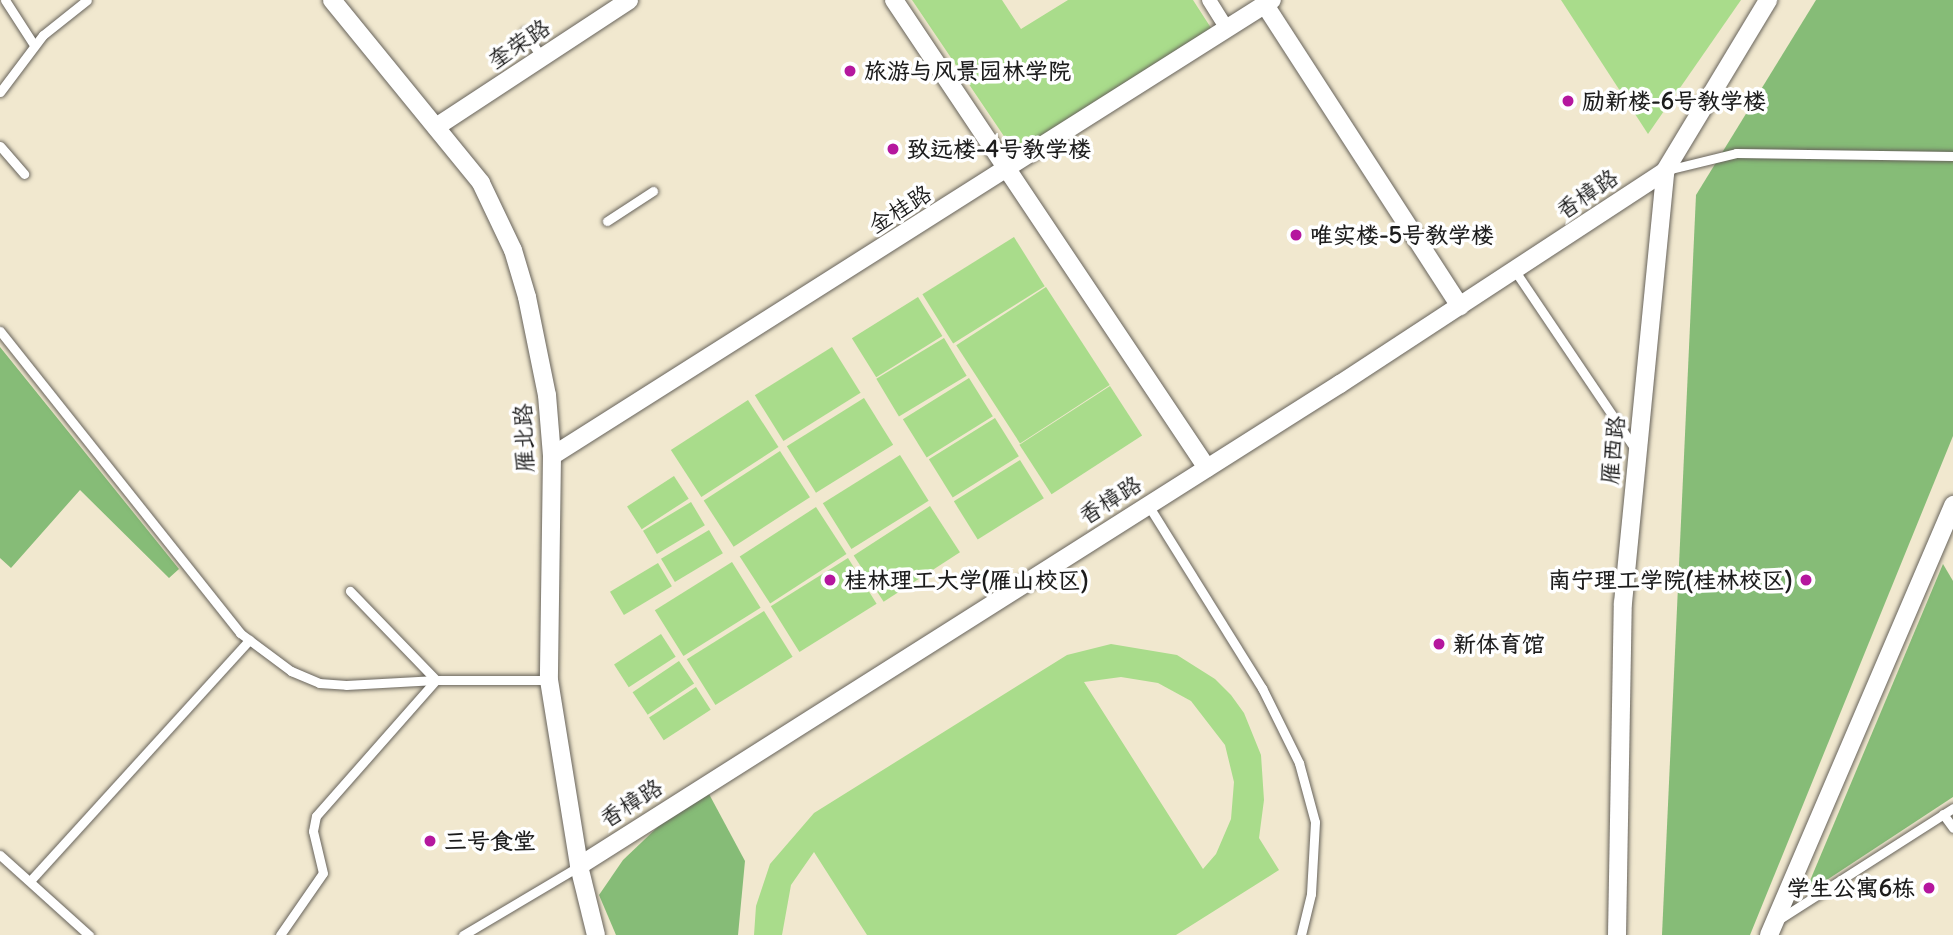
<!DOCTYPE html>
<meta charset="utf-8">
<style>
body{margin:0}
#map{position:relative;width:1953px;height:935px;overflow:hidden;background:#f1e8cf;font-family:Delius,"LXGW WenKai TC",sans-serif}
div>[style]{position:absolute}
.green>*{inset:0;background:#a9dc8b;transform-origin:0 0}
.forest>*{inset:0;background:#86bc77}
.roads{filter:drop-shadow(0 0 2px #67635b) drop-shadow(0 0 2px #67635b)}
.service>*{height:9px;margin:-4.5px;padding:0 4.5px;transform-origin:4.5px;border-radius:4.5px;background:#fff}
.pedestrian>*{height:14px;margin:-7px;padding:0 7px;transform-origin:7px;border-radius:7px;background:#fff}
.minor>*{height:18px;margin:-9px;padding:0 9px;transform-origin:9px;border-radius:9px;background:#fff}
.dots>*{width:19px;height:19px;translate:-50% -50%;box-sizing:border-box;border:4px solid #fff;border-radius:50%}
span{translate:-50% -50%;white-space:nowrap;text-align:center;line-height:1.15;-webkit-text-stroke:7px #fff;paint-order:stroke}
.street-label{font-size:23px;color:#1c1c1c}
.poi-label{font-size:23px;color:#1c1c1c;font-weight:700}
.left{translate:0 -50%;text-align:left}
.right{translate:-100% -50%;text-align:right}
</style>
<div id="map">
<div class="green">
<div style="clip-path:polygon(912px 0,1002px 0,1021px 29px,1068px 0,1193px 0,1213px 31px,1016px 154px)"></div>
<div style="clip-path:polygon(1561px 0,1741px 0,1648px 134px)"></div>
<div style="left:1014px;top:237px;width:58px;height:108px;rotate:58deg"></div>
<div style="left:1046px;top:287px;width:117px;height:107px;rotate:57deg"></div>
<div style="left:918px;top:297px;width:46px;height:78px;rotate:58deg"></div>
<div style="left:944px;top:338px;width:44px;height:79px;rotate:59deg"></div>
<div style="left:832px;top:347px;width:54px;height:91px;rotate:58deg"></div>
<div style="left:969px;top:378px;width:45px;height:78px;rotate:58deg"></div>
<div style="left:1110px;top:386px;width:59px;height:108px;rotate:57deg"></div>
<div style="left:864px;top:398px;width:55px;height:91px;rotate:58deg"></div>
<div style="left:748px;top:400px;width:56px;height:92px;rotate:57deg"></div>
<div style="left:995px;top:418px;width:45px;height:78px;rotate:58deg"></div>
<div style="left:780px;top:451px;width:55px;height:91px;rotate:57deg"></div>
<div style="left:900px;top:455px;width:54px;height:91px;rotate:58deg"></div>
<div style="left:1020px;top:460px;width:45px;height:78px;rotate:58deg"></div>
<div style="left:674px;top:476px;width:27px;height:56px;rotate:57deg"></div>
<div style="left:691px;top:502px;width:27px;height:56px;rotate:59deg"></div>
<div style="left:930px;top:506px;width:55px;height:91px;rotate:57deg"></div>
<div style="left:816px;top:507px;width:56px;height:91px;rotate:57deg"></div>
<div style="left:709px;top:530px;width:27px;height:56px;rotate:59deg"></div>
<div style="left:848px;top:558px;width:54px;height:91px;rotate:58deg"></div>
<div style="left:732px;top:562px;width:54px;height:91px;rotate:58deg"></div>
<div style="left:658px;top:563px;width:27px;height:56px;rotate:59deg"></div>
<div style="left:764px;top:611px;width:54px;height:91px;rotate:58deg"></div>
<div style="left:661px;top:634px;width:27px;height:56px;rotate:57deg"></div>
<div style="clip-path:polygon(evenodd,1111px 644px,1177px 655px,1215px 679px,1231px 695px,1244px 713px,1261px 755px,1264px 800px,1259px 838px,1279px 870px,1176px 935px,867px 935px,814px 852px,791px 885px,782px 935px,754px 935px,756px 906px,770px 864px,814px 813px,1067px 655px,1111px 644px,1121px 677px,1158px 683px,1191px 701px,1225px 745px,1234px 782px,1231px 819px,1216px 854px,1203px 869px,1084px 682px,1121px 677px)"></div>
<div style="left:679px;top:661px;width:27px;height:56px;rotate:56deg"></div>
<div style="left:696px;top:687px;width:27px;height:56px;rotate:57deg"></div>
</div>
<div class="forest">
<div style="clip-path:polygon(1816px 0,1953px 0,1953px 436px,1750px 935px,1662px 935px,1696px 195px)"></div>
<div style="clip-path:polygon(0 347px,179px 569px,169px 578px,80px 490px,11px 568px,0 558px)"></div>
<div style="clip-path:polygon(1943px 564px,1953px 581px,1953px 797px,1804px 895px)"></div>
<div style="clip-path:polygon(709px 794px,745px 861px,738px 935px,616px 935px,599px 895px,623px 860px,664px 821px)"></div>
</div>
<div class="roads">
<div class="service">
<div style="left:5px;top:0;width:54px;rotate:57.2deg"></div>
<div style="left:525px;top:32px;width:31px;rotate:57deg"></div>
<div style="left:0;top:92px;width:71px;rotate:-53deg"></div>
<div style="left:43px;top:35px;width:56px;rotate:-38.5deg"></div>
<div style="left:0;top:146px;width:37px;rotate:49deg"></div>
<div style="left:1667px;top:170px;width:71px;rotate:-13.8deg"></div>
<div style="left:1736px;top:153px;width:217px;rotate:0.8deg"></div>
<div style="left:607px;top:221px;width:55px;rotate:-33.1deg"></div>
<div style="left:1515px;top:271px;width:215px;rotate:56deg"></div>
<div style="left:0;top:331px;width:386px;rotate:51.5deg"></div>
<div style="left:240px;top:633px;width:64px;rotate:36.7deg"></div>
<div style="left:291px;top:671px;width:30px;rotate:23deg"></div>
<div style="left:319px;top:683px;width:27px;rotate:4deg"></div>
<div style="left:346px;top:685px;width:90px;rotate:-3.2deg"></div>
<div style="left:436px;top:680px;width:113px"></div>
<div style="left:1148px;top:505px;width:216px;rotate:58.1deg"></div>
<div style="left:1262px;top:688px;width:84px;rotate:63.7deg"></div>
<div style="left:1299px;top:763px;width:61px;rotate:74.8deg"></div>
<div style="left:1315px;top:822px;width:72px;rotate:93.2deg"></div>
<div style="left:1311px;top:894px;width:42px;rotate:103.7deg"></div>
<div style="left:1943px;top:814px;width:17px;rotate:54deg"></div>
<div style="left:0;top:855px;width:120px;rotate:42deg"></div>
<div style="left:30px;top:881px;width:326px;rotate:-47.7deg"></div>
<div style="left:1778px;top:920px;width:208px;rotate:-32.6deg"></div>
<div style="left:280px;top:935px;width:75px;rotate:-55.3deg"></div>
<div style="left:323px;top:873px;width:43px;rotate:-103.4deg"></div>
<div style="left:313px;top:831px;width:15px;rotate:-79deg"></div>
<div style="left:316px;top:816px;width:181px;rotate:-48.6deg"></div>
<div style="left:436px;top:680px;width:124px;rotate:-134deg"></div>
<div style="left:463px;top:935px;width:135px;rotate:-30.7deg"></div>
</div>
<div class="pedestrian">
<div style="left:1209px;top:0;width:34px;rotate:58deg"></div>
</div>
<div class="minor">
<div style="left:332px;top:0;width:236px;rotate:50.8deg"></div>
<div style="left:481px;top:183px;width:74px;rotate:64.5deg"></div>
<div style="left:513px;top:250px;width:49px;rotate:73.4deg"></div>
<div style="left:527px;top:297px;width:100px;rotate:78.5deg"></div>
<div style="left:547px;top:395px;width:61px;rotate:85.3deg"></div>
<div style="left:552px;top:456px;width:224px;rotate:90.8deg"></div>
<div style="left:549px;top:680px;width:188px;rotate:80.8deg"></div>
<div style="left:579px;top:866px;width:71px;rotate:76.2deg"></div>
<div style="left:894px;top:0;width:563px;rotate:56.23deg"></div>
<div style="left:1265px;top:5px;width:359px;rotate:57.1deg"></div>
<div style="left:436px;top:127px;width:231px;rotate:-33.3deg"></div>
<div style="left:552px;top:456px;width:852px;rotate:-32.35deg"></div>
<div style="left:579px;top:866px;width:901px;rotate:-32.35deg"></div>
<div style="left:1340px;top:384px;width:389px;rotate:-33.2deg"></div>
<div style="left:1617px;top:935px;width:332px;rotate:-89deg"></div>
<div style="left:1623px;top:603px;width:434px;rotate:-84.4deg"></div>
<div style="left:1665px;top:171px;width:200px;rotate:-58.9deg"></div>
<div style="left:1769px;top:935px;width:468px;rotate:-66.8deg"></div>
</div>
</div>
<div class="dots">
<div style="left:850px;top:71px;background:#b5179e"></div>
<div style="left:1568px;top:101px;background:#b5179e"></div>
<div style="left:893px;top:149px;background:#b5179e"></div>
<div style="left:1296px;top:235px;background:#b5179e"></div>
<div style="left:830px;top:580px;background:#b5179e"></div>
<div style="left:1806px;top:580px;background:#b5179e"></div>
<div style="left:1439px;top:644px;background:#b5179e"></div>
<div style="left:430px;top:841px;background:#b5179e"></div>
<div style="left:1929px;top:888px;background:#b5179e"></div>
</div>
<div class="street-label">
<span style="left:519px;top:44px;rotate:-34deg">奎荣路</span>
<span style="left:1587px;top:194px;rotate:-34deg">香樟路</span>
<span style="left:900px;top:209px;rotate:-32deg">金桂路</span>
<span style="left:524px;top:438px;rotate:-92deg">雁北路</span>
<span style="left:1613px;top:450px;rotate:-84deg">雁西路</span>
<span style="left:1110px;top:500px;rotate:-32deg">香樟路</span>
<span style="left:631px;top:803px;rotate:-32deg">香樟路</span>
</div>
<div class="poi-label">
<span class="left" style="left:864px;top:71px">旅游与风景园林学院</span>
<span class="left" style="left:1582px;top:101px">励新楼-6号教学楼</span>
<span class="left" style="left:907px;top:149px">致远楼-4号教学楼</span>
<span class="left" style="left:1310px;top:235px">唯实楼-5号教学楼</span>
<span class="left" style="left:844px;top:580px">桂林理工大学(雁山校区)</span>
<span class="right" style="left:1792px;top:580px">南宁理工学院(桂林校区)</span>
<span class="left" style="left:1453px;top:644px">新体育馆</span>
<span class="left" style="left:444px;top:841px">三号食堂</span>
<span class="right" style="left:1915px;top:888px">学生公寓6栋</span>
</div>
</div>
